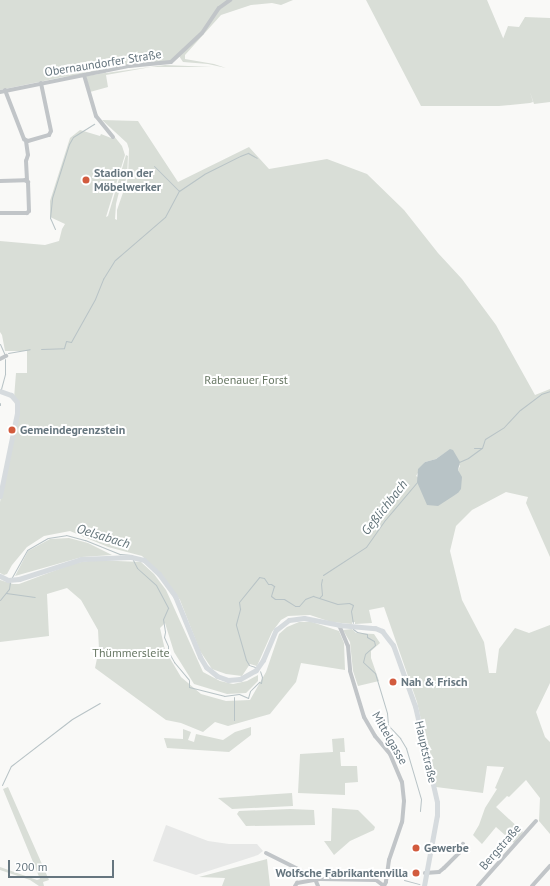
<!DOCTYPE html>
<meta charset="utf-8">
<style>
body{margin:0}
#map{position:relative;width:550px;height:886px;overflow:hidden;background:#f9f9f7;font-family:"PT Sans",sans-serif}
div>[style]{position:absolute}
.built>*{inset:0;background:#e7e8e7}
.green>*{inset:0;background:#d9ded7}
.water>*{inset:0;background:#b8c3c6}
.stream>*{height:1px;margin:-0.5px;padding:0 0.5px;transform-origin:0.5px;border-radius:0.5px;background:#b8c3c6}
.minor>*{height:4px;margin:-2px;padding:0 2px;transform-origin:2px;border-radius:2px;background:#c1c5c8}
.major>*{height:5px;margin:-2.5px;padding:0 2.5px;transform-origin:2.5px;border-radius:2.5px;background:#d6dbde}
.dots>*{width:11px;height:11px;translate:-50% -50%;box-sizing:border-box;border:2px solid #fff;border-radius:50%}
span{translate:-50% -50%;white-space:nowrap;text-align:center;line-height:1.15;-webkit-text-stroke:4px #fff;paint-order:stroke}
.street-label{font-size:12px;color:#66767f}
.poi-label{font-size:12px;color:#66767f;font-weight:700}
.left{translate:0 -50%;text-align:left}
.right{translate:-100% -50%;text-align:right}
.park-label{font-size:12px;color:#697865}
.water-label{font-size:13px;color:#627379;font-style:italic}
.scale{position:absolute;left:8px;top:860px;width:106px;height:18px;box-sizing:border-box;border:2px solid #66767f;border-top:0;padding-left:5px;font-size:12px;line-height:14px;white-space:nowrap;color:#66767f;-webkit-text-stroke:3px #fff;paint-order:stroke}
</style>
<div id="map">
<div class="built">
<div style="clip-path:polygon(166px 825px,208px 841px,229px 844px,257px 844px,263px 851px,258px 855px,196px 875px,153px 861px)"></div>
</div>
<div class="green">
<div style="clip-path:polygon(0 0,293px 0,281px 5px,272px 3px,251px 5px,221px 15px,185px 55px,185px 59px,214px 64px,226px 68px,208px 64px,183px 62px,179px 56px,171px 62px,105px 71px,106px 73px,165px 65px,212px 67px,151px 67px,106px 75px,108px 87px,90px 92px,86px 76px,105px 73px,63px 77px,0 90px)"></div>
<div style="clip-path:polygon(366px 0,487px 0,506px 45px,503px 39px,508px 26px,519px 27px,525px 17px,550px 18px,550px 102px,534px 104px,530px 92px,533px 102px,530px 103px,499px 106px,421px 106px)"></div>
<div style="clip-path:polygon(evenodd,102px 120px,138px 121px,178px 182px,249px 147px,269px 169px,327px 159px,367px 174px,404px 210px,438px 253px,462px 279px,496px 325px,535px 395px,550px 389px,550px 557px,526px 503px,528px 497px,506px 492px,472px 510px,456px 526px,450px 551px,462px 600px,484px 642px,489px 673px,496px 673px,499px 649px,515px 628px,529px 633px,550px 625px,550px 683px,536px 712px,545px 737px,550px 742px,550px 834px,539px 821px,540px 798px,526px 780px,509px 797px,507px 796px,496px 807px,523px 832px,514px 843px,496px 827px,482px 844px,473px 835px,479px 825px,485px 808px,497px 789px,495px 788px,504px 767px,487px 766px,483px 793px,436px 787px,417px 702px,384px 607px,369px 610px,372px 623px,355px 624px,355px 622px,352px 622px,352px 624px,331px 622px,310px 615px,288px 616px,281px 620px,272px 632px,257px 666px,250px 664px,242px 676px,226px 674px,212px 669px,200px 651px,180px 600px,163px 576px,142px 556px,108px 547px,70px 531px,44px 536px,27px 547px,12px 565px,7px 574px,4px 575px,0 573px,0 502px,17px 417px,14px 398px,16px 373px,27px 373px,27px 351px,5px 351px,2px 335px,0 332px,0 241px,45px 245px,59px 241px,62px 229px,65px 224px,50px 217px,50px 201px,70px 138px,80px 130px,100px 136px,101px 134px,111px 138px,114px 136px,122px 146px,125px 155px,106px 217px,108px 216px,126px 155px,128px 156px,127px 177px,125px 182px,122px 181px,121px 184px,116px 204px,115px 219px,117px 220px,117px 210px,128px 178px,129px 149px,127px 143px,102px 120px,448px 451px,460px 466px,458px 470px,459px 472px,458px 493px,452px 496px,416px 476px,425px 462px,436px 459px,448px 451px)"></div>
<div style="clip-path:polygon(69px 538px,88px 543px,112px 555px,82px 557px,15px 576px,28px 551px,50px 539px)"></div>
<div style="clip-path:polygon(94px 560px,141px 562px,154px 574px,166px 590px,203px 672px,220px 681px,233px 684px,247px 681px,258px 675px,258px 681px,246px 693px,227px 694px,194px 684px,174px 652px,165px 623px,160px 628px,165px 650px,181px 677px,201px 694px,226px 701px,250px 700px,266px 672px,279px 634px,287px 627px,299px 622px,312px 622px,339px 631px,344px 643px,345px 670px,301px 663px,296px 682px,270px 714px,228px 726px,215px 722px,203px 732px,181px 723px,166px 720px,95px 668px,99px 649px,98px 630px,81px 600px,67px 588px,47px 594px,49px 636px,0 642px,0 580px,13px 584px,19px 584px,75px 563px)"></div>
<div style="clip-path:polygon(352px 629px,356px 633px,374px 634px,380px 643px,371px 651px,371px 658px,379px 681px,358px 686px,353px 671px,350px 642px,343px 630px)"></div>
<div style="clip-path:polygon(251px 727px,251px 735px,229px 752px,167px 748px,164px 738px,183px 739px,183px 729px,191px 732px,188px 740px,194px 742px,196px 734px,223px 740px,235px 732px)"></div>
<div style="clip-path:polygon(344px 738px,345px 752px,340px 752px,341px 766px,357px 766px,358px 782px,345px 783px,345px 795px,298px 793px,300px 754px,333px 752px,332px 739px)"></div>
<div style="clip-path:polygon(8px 787px,49px 880px,43px 882px,44px 886px,39px 886px,30px 880px,0 870px,0 867px,37px 880px,40px 879px,3px 789px)"></div>
<div style="clip-path:polygon(292px 793px,293px 806px,232px 809px,218px 798px)"></div>
<div style="clip-path:polygon(332px 808px,358px 810px,375px 827px,374px 830px,350px 841px,334px 855px,324px 841px,331px 841px)"></div>
<div style="clip-path:polygon(290px 809px,314px 810px,315px 825px,246px 826px,237px 814px,239px 811px)"></div>
<div style="clip-path:polygon(267px 859px,270px 886px,222px 886px,225px 878px,199px 877px)"></div>
</div>
<div class="water">
<div style="clip-path:polygon(450px 449px,453px 450px,460px 462px,458px 470px,462px 477px,461px 489px,458px 493px,438px 506px,427px 505px,417px 482px,418px 469px,425px 462px,436px 459px)"></div>
</div>
<div class="stream">
<div style="left:154px;top:166px;width:35px;rotate:45deg"></div>
<div style="left:55px;top:229px;width:12px;rotate:-114deg"></div>
<div style="left:50px;top:218px;width:20px;rotate:-84deg"></div>
<div style="left:52px;top:198px;width:57px;rotate:-72.5deg"></div>
<div style="left:69px;top:144px;width:8px;rotate:-60deg"></div>
<div style="left:73px;top:137px;width:25px;rotate:-32deg"></div>
<div style="left:0;top:344px;width:12px;rotate:66deg"></div>
<div style="left:41px;top:349px;width:23px;rotate:-2deg"></div>
<div style="left:64px;top:348px;width:7px;rotate:-74deg"></div>
<div style="left:66px;top:341px;width:5px;rotate:11deg"></div>
<div style="left:71px;top:342px;width:49px;rotate:-60.8deg"></div>
<div style="left:95px;top:299px;width:22px;rotate:-68deg"></div>
<div style="left:103px;top:279px;width:22px;rotate:-58deg"></div>
<div style="left:115px;top:260px;width:66px;rotate:-40.7deg"></div>
<div style="left:165px;top:217px;width:30px;rotate:-62deg"></div>
<div style="left:179px;top:191px;width:30px;rotate:-34deg"></div>
<div style="left:204px;top:174px;width:40px;rotate:-26.6deg"></div>
<div style="left:240px;top:156px;width:9px;rotate:-21deg"></div>
<div style="left:248px;top:153px;width:10px;rotate:29deg"></div>
<div style="left:8px;top:353px;width:22px;rotate:-10deg"></div>
<div style="left:1px;top:389px;width:16px;rotate:-75deg"></div>
<div style="left:5px;top:374px;width:15px;rotate:-90deg"></div>
<div style="left:0;top:403px;width:2px;rotate:90deg"></div>
<div style="left:474px;top:448px;width:8px"></div>
<div style="left:482px;top:448px;width:9px;rotate:-72deg"></div>
<div style="left:485px;top:439px;width:22px;rotate:-32deg"></div>
<div style="left:504px;top:427px;width:23px;rotate:-47deg"></div>
<div style="left:520px;top:410px;width:26px;rotate:-37deg"></div>
<div style="left:541px;top:394px;width:9px;rotate:-18deg"></div>
<div style="left:459px;top:462px;width:10px;rotate:-24deg"></div>
<div style="left:468px;top:458px;width:17px;rotate:-36deg"></div>
<div style="left:133px;top:560px;width:9px;rotate:63deg"></div>
<div style="left:137px;top:568px;width:25px;rotate:42deg"></div>
<div style="left:156px;top:585px;width:26px;rotate:62deg"></div>
<div style="left:168px;top:608px;width:12px;rotate:114deg"></div>
<div style="left:163px;top:619px;width:13px;rotate:81deg"></div>
<div style="left:165px;top:632px;width:5px;rotate:101deg"></div>
<div style="left:164px;top:637px;width:10px;rotate:66deg"></div>
<div style="left:168px;top:646px;width:5px;rotate:90deg"></div>
<div style="left:168px;top:651px;width:13px;rotate:61deg"></div>
<div style="left:174px;top:662px;width:23px;rotate:50deg"></div>
<div style="left:189px;top:680px;width:7px;rotate:90deg"></div>
<div style="left:189px;top:687px;width:36px;rotate:14deg"></div>
<div style="left:224px;top:696px;width:15px;rotate:-8deg"></div>
<div style="left:239px;top:694px;width:10px;rotate:24deg"></div>
<div style="left:248px;top:698px;width:7px;rotate:-74deg"></div>
<div style="left:250px;top:691px;width:13px;rotate:-45deg"></div>
<div style="left:259px;top:682px;width:2px;rotate:27deg"></div>
<div style="left:261px;top:683px;width:6px;rotate:-81deg"></div>
<div style="left:262px;top:677px;width:6px;rotate:-108deg"></div>
<div style="left:323px;top:575px;width:51px;rotate:-33.1deg"></div>
<div style="left:366px;top:547px;width:33px;rotate:-55deg"></div>
<div style="left:385px;top:520px;width:51px;rotate:-49.8deg"></div>
<div style="left:11px;top:579px;width:33px;rotate:-61deg"></div>
<div style="left:27px;top:550px;width:24px;rotate:-30deg"></div>
<div style="left:48px;top:538px;width:18px;rotate:-9deg"></div>
<div style="left:66px;top:535px;width:20px;rotate:15deg"></div>
<div style="left:85px;top:540px;width:38px;rotate:22deg"></div>
<div style="left:120px;top:554px;width:12px;rotate:5deg"></div>
<div style="left:6px;top:593px;width:29px;rotate:8deg"></div>
<div style="left:319px;top:598px;width:4px;rotate:-45deg"></div>
<div style="left:322px;top:595px;width:11px;rotate:-95deg"></div>
<div style="left:321px;top:584px;width:5px;rotate:-79deg"></div>
<div style="left:0;top:600px;width:14px;rotate:-51deg"></div>
<div style="left:9px;top:589px;width:7px;rotate:-82deg"></div>
<div style="left:353px;top:629px;width:5px;rotate:37deg"></div>
<div style="left:357px;top:632px;width:10px;rotate:11deg"></div>
<div style="left:367px;top:634px;width:3px;rotate:90deg"></div>
<div style="left:367px;top:637px;width:8px;rotate:30deg"></div>
<div style="left:374px;top:641px;width:4px;rotate:76deg"></div>
<div style="left:375px;top:645px;width:13px;rotate:138deg"></div>
<div style="left:365px;top:654px;width:8px;rotate:104deg"></div>
<div style="left:363px;top:662px;width:16px;rotate:43deg"></div>
<div style="left:375px;top:673px;width:42px;rotate:73.3deg"></div>
<div style="left:387px;top:713px;width:12px;rotate:85deg"></div>
<div style="left:388px;top:725px;width:18px;rotate:47deg"></div>
<div style="left:400px;top:738px;width:12px;rotate:59deg"></div>
<div style="left:406px;top:748px;width:53px;rotate:73.6deg"></div>
<div style="left:421px;top:799px;width:12px;rotate:95deg"></div>
<div style="left:255px;top:667px;width:6px;rotate:-162deg"></div>
<div style="left:249px;top:665px;width:6px;rotate:-121deg"></div>
<div style="left:246px;top:660px;width:37px;rotate:-106deg"></div>
<div style="left:236px;top:624px;width:16px;rotate:-75deg"></div>
<div style="left:240px;top:609px;width:7px;rotate:-98deg"></div>
<div style="left:239px;top:602px;width:32px;rotate:-51deg"></div>
<div style="left:259px;top:577px;width:5px;rotate:11deg"></div>
<div style="left:264px;top:578px;width:7px;rotate:56deg"></div>
<div style="left:268px;top:584px;width:3px"></div>
<div style="left:271px;top:584px;width:4px;rotate:34deg"></div>
<div style="left:274px;top:586px;width:10px;rotate:107deg"></div>
<div style="left:271px;top:596px;width:5px;rotate:37deg"></div>
<div style="left:275px;top:599px;width:9px"></div>
<div style="left:284px;top:599px;width:13px;rotate:32deg"></div>
<div style="left:295px;top:606px;width:4px"></div>
<div style="left:299px;top:606px;width:9px;rotate:-49deg"></div>
<div style="left:305px;top:599px;width:9px;rotate:-21deg"></div>
<div style="left:313px;top:596px;width:25px;rotate:18deg"></div>
<div style="left:337px;top:604px;width:12px;rotate:-5deg"></div>
<div style="left:349px;top:603px;width:4px;rotate:27deg"></div>
<div style="left:353px;top:605px;width:6px;rotate:108deg"></div>
<div style="left:351px;top:611px;width:12px;rotate:81deg"></div>
<div style="left:234px;top:697px;width:23px;rotate:90deg"></div>
<div style="left:2px;top:785px;width:21px;rotate:-65deg"></div>
<div style="left:11px;top:766px;width:77px;rotate:-37.6deg"></div>
<div style="left:72px;top:719px;width:32px;rotate:-30deg"></div>
<div style="left:404px;top:880px;width:16px;rotate:15deg"></div>
</div>
<div class="minor">
<div style="left:84px;top:75px;width:43px;rotate:73.7deg"></div>
<div style="left:96px;top:116px;width:27px;rotate:51deg"></div>
<div style="left:5px;top:90px;width:53px;rotate:68.8deg"></div>
<div style="left:24px;top:139px;width:4px;rotate:27deg"></div>
<div style="left:28px;top:141px;width:22px;rotate:-16deg"></div>
<div style="left:49px;top:135px;width:4px;rotate:-63deg"></div>
<div style="left:51px;top:131px;width:49px;rotate:-101.8deg"></div>
<div style="left:0;top:92px;width:132px;rotate:-11.4deg"></div>
<div style="left:129px;top:66px;width:42px;rotate:-5.4deg"></div>
<div style="left:171px;top:62px;width:42px;rotate:-43.1deg"></div>
<div style="left:202px;top:33px;width:30px;rotate:-56deg"></div>
<div style="left:219px;top:8px;width:14px;rotate:-36deg"></div>
<div style="left:26px;top:141px;width:14px;rotate:82deg"></div>
<div style="left:28px;top:155px;width:6px;rotate:108deg"></div>
<div style="left:26px;top:161px;width:19px;rotate:87deg"></div>
<div style="left:0;top:181px;width:25px;rotate:-2deg"></div>
<div style="left:25px;top:180px;width:4px;rotate:34deg"></div>
<div style="left:28px;top:182px;width:29px;rotate:88deg"></div>
<div style="left:29px;top:211px;width:3px;rotate:135deg"></div>
<div style="left:27px;top:213px;width:27px;rotate:180deg"></div>
<div style="left:0;top:359px;width:7px;rotate:-27deg"></div>
<div style="left:339px;top:625px;width:23px;rotate:67deg"></div>
<div style="left:348px;top:646px;width:25px;rotate:85deg"></div>
<div style="left:350px;top:671px;width:48px;rotate:73.1deg"></div>
<div style="left:364px;top:717px;width:22px;rotate:60deg"></div>
<div style="left:375px;top:736px;width:23px;rotate:50deg"></div>
<div style="left:390px;top:754px;width:30px;rotate:67deg"></div>
<div style="left:402px;top:782px;width:19px;rotate:84deg"></div>
<div style="left:404px;top:801px;width:21px;rotate:95deg"></div>
<div style="left:402px;top:822px;width:40px;rotate:108.9deg"></div>
<div style="left:389px;top:860px;width:22px;rotate:98deg"></div>
<div style="left:386px;top:882px;width:4px;rotate:117deg"></div>
<div style="left:266px;top:853px;width:47px;rotate:26.6deg"></div>
<div style="left:308px;top:874px;width:9px;rotate:36deg"></div>
<div style="left:315px;top:879px;width:8px;rotate:67deg"></div>
<div style="left:425px;top:873px;width:14px;rotate:-4deg"></div>
<div style="left:439px;top:872px;width:6px;rotate:-39deg"></div>
<div style="left:444px;top:868px;width:21px;rotate:-45deg"></div>
<div style="left:459px;top:853px;width:10px;rotate:-66deg"></div>
<div style="left:295px;top:886px;width:4px;rotate:-56deg"></div>
<div style="left:297px;top:883px;width:23px;rotate:-10deg"></div>
<div style="left:320px;top:879px;width:56px;rotate:1deg"></div>
<div style="left:376px;top:880px;width:10px;rotate:37deg"></div>
<div style="left:478px;top:886px;width:87px;rotate:-48.3deg"></div>
<div style="left:532px;top:886px;width:27px;rotate:-48deg"></div>
</div>
<div class="major">
<div style="left:0;top:391px;width:12px;rotate:20deg"></div>
<div style="left:11px;top:395px;width:9px;rotate:49deg"></div>
<div style="left:17px;top:402px;width:11px;rotate:90deg"></div>
<div style="left:17px;top:413px;width:85px;rotate:101.6deg"></div>
<div style="left:0;top:576px;width:9px;rotate:27deg"></div>
<div style="left:8px;top:580px;width:11px;rotate:-5deg"></div>
<div style="left:19px;top:579px;width:65px;rotate:-17.9deg"></div>
<div style="left:81px;top:559px;width:50px;rotate:-2.3deg"></div>
<div style="left:131px;top:557px;width:13px;rotate:13deg"></div>
<div style="left:144px;top:560px;width:21px;rotate:43deg"></div>
<div style="left:159px;top:574px;width:27px;rotate:54deg"></div>
<div style="left:175px;top:596px;width:66px;rotate:67.7deg"></div>
<div style="left:200px;top:657px;width:12px;rotate:59deg"></div>
<div style="left:206px;top:667px;width:14px;rotate:39deg"></div>
<div style="left:217px;top:676px;width:12px;rotate:20deg"></div>
<div style="left:228px;top:680px;width:12px;rotate:-5deg"></div>
<div style="left:240px;top:679px;width:18px;rotate:-29deg"></div>
<div style="left:256px;top:670px;width:12px;rotate:-55deg"></div>
<div style="left:263px;top:660px;width:33px;rotate:-67deg"></div>
<div style="left:276px;top:630px;width:16px;rotate:-38deg"></div>
<div style="left:289px;top:620px;width:15px;rotate:-8deg"></div>
<div style="left:304px;top:618px;width:36px;rotate:11deg"></div>
<div style="left:339px;top:625px;width:36px;rotate:5deg"></div>
<div style="left:375px;top:628px;width:8px;rotate:23deg"></div>
<div style="left:382px;top:631px;width:18px;rotate:52deg"></div>
<div style="left:393px;top:645px;width:65px;rotate:70.2deg"></div>
<div style="left:415px;top:706px;width:98px;rotate:77.1deg"></div>
<div style="left:437px;top:802px;width:13px;rotate:90deg"></div>
<div style="left:437px;top:815px;width:72px;rotate:100.4deg"></div>
</div>
<div class="dots">
<div style="left:86px;top:180px;background:#d25b3e"></div>
<div style="left:12px;top:430px;background:#d25b3e"></div>
<div style="left:393px;top:682px;background:#d25b3e"></div>
<div style="left:416px;top:848px;background:#d25b3e"></div>
<div style="left:416px;top:873px;background:#d25b3e"></div>
</div>
<div class="street-label">
<span style="left:103px;top:63px;rotate:-9deg">Obernaundorfer Straße</span>
<span style="left:390px;top:738px;rotate:60deg">Mittelgasse</span>
<span style="left:426px;top:752px;rotate:77deg">Hauptstraße</span>
<span style="left:500px;top:847px;rotate:-49deg">Bergstraße</span>
</div>
<div class="poi-label">
<span class="left" style="left:94px;top:180px">Stadion der<br>Möbelwerker</span>
<span class="left" style="left:20px;top:430px">Gemeindegrenzstein</span>
<span class="left" style="left:401px;top:682px">Nah &amp; Frisch</span>
<span class="left" style="left:424px;top:848px">Gewerbe</span>
<span class="right" style="left:408px;top:873px">Wolfsche Fabrikantenvilla</span>
</div>
<div class="park-label">
<span style="left:246px;top:380px">Rabenauer Forst</span>
<span style="left:131px;top:653px">Thümmersleite</span>
</div>
<div class="water-label">
<span style="left:385px;top:508px;rotate:-52deg">Geßlichbach</span>
<span style="left:103px;top:537px;rotate:17deg">Oelsabach</span>
</div>
<div class="scale">200 m</div>
</div>
